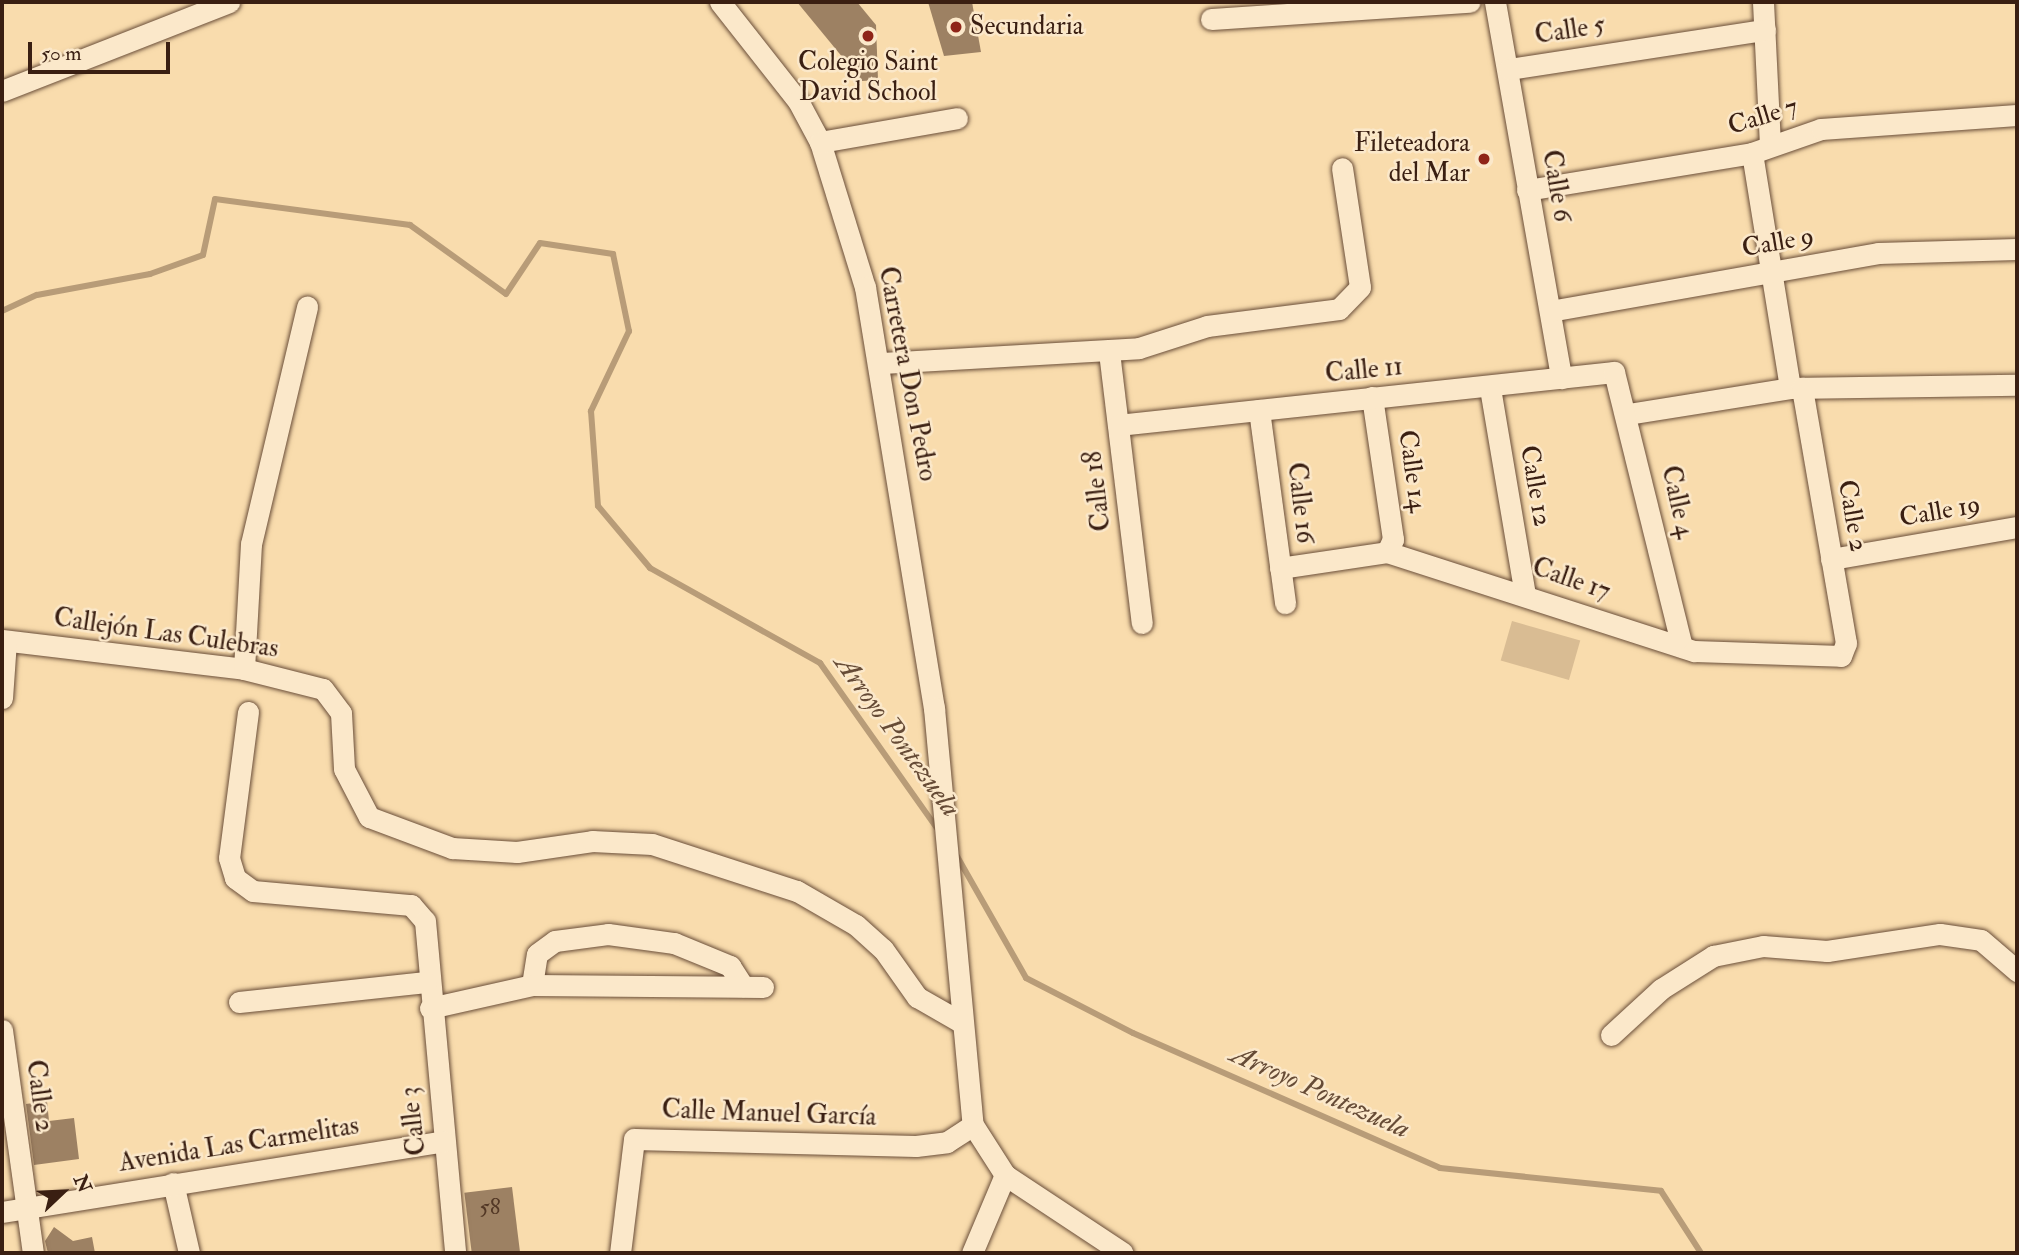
<!DOCTYPE html>
<meta charset="utf-8">
<style>
body{margin:0}
#map{position:relative;width:2019px;height:1255px;overflow:hidden;background:#f9dcad;font-family:"IM FELL Double Pica",serif}
div>[style]{position:absolute}
.green>*{inset:0;background:#d9bc93;transform-origin:0 0}
.stream>*{height:6px;margin:-3px;padding:0 3px;transform-origin:3px;border-radius:3px;background:#b89c78}
.building>*{inset:0;background:#9d8163;transform-origin:0 0}
.roads{filter:drop-shadow(0 0 2px #6a4e39) drop-shadow(0 0 2px #6a4e39)}
.minor>*{height:21px;margin:-10.5px;padding:0 10.5px;transform-origin:10.5px;border-radius:10.5px;background:#fbe8ca}
.dots>*{width:19px;height:19px;translate:-50% -50%;box-sizing:border-box;border:4px solid #fbe8ca;border-radius:50%}
span{translate:-50% -50%;white-space:nowrap;text-align:center;line-height:1.15;-webkit-text-stroke:5px #fbe8ca;paint-order:stroke}
.number-label{font-size:23px;color:#533826}
.number-label span{-webkit-text-stroke-width:0}
.poi-label{font-size:26px;color:#3a1f12}
.left{translate:0 -50%;text-align:left}
.right{translate:-100% -50%;text-align:right}
.street-label{font-size:26px;color:#3a1f12}
.water-label{font-size:28px;color:#664b36;font-style:italic}
.frame{position:absolute;inset:0;border:4px solid #3a1f12;pointer-events:none}
.north{position:absolute;left:28px;top:1157px;width:70px;height:70px;-webkit-text-stroke:5px #fbe8ca;paint-order:stroke;rotate:67deg;font-size:19px;font-weight:700;line-height:28px;text-align:center;color:#3a1f12}
.north::after{content:'';display:block;margin:auto;width:24px;height:32px;background:#3a1f12;clip-path:polygon(50% 0,100% 100%,50% 72%,0 100%)}
.scale{position:absolute;left:28px;top:42px;width:142px;height:32px;box-sizing:border-box;border:4px solid #3a1f12;border-top:0;padding-left:9px;font-size:21px;line-height:24px;white-space:nowrap;color:#3a1f12;-webkit-text-stroke:5px #fbe8ca;paint-order:stroke}
</style>
<div id="map">
<div class="green">
<div style="left:1512px;top:621px;width:71px;height:41px;rotate:16deg"></div>
</div>
<div class="stream">
<div style="left:2px;top:311px;width:38px;rotate:-25deg"></div>
<div style="left:37px;top:295px;width:115px;rotate:-10.5deg"></div>
<div style="left:150px;top:274px;width:56px;rotate:-19.7deg"></div>
<div style="left:203px;top:255px;width:57px;rotate:-77.9deg"></div>
<div style="left:215px;top:199px;width:197px;rotate:7.6deg"></div>
<div style="left:410px;top:225px;width:118px;rotate:35.7deg"></div>
<div style="left:506px;top:294px;width:61px;rotate:-56.3deg"></div>
<div style="left:540px;top:243px;width:74px;rotate:8.6deg"></div>
<div style="left:613px;top:254px;width:79px;rotate:78.3deg"></div>
<div style="left:629px;top:331px;width:89px;rotate:115.4deg"></div>
<div style="left:591px;top:411px;width:95px;rotate:85.8deg"></div>
<div style="left:598px;top:506px;width:81px;rotate:50deg"></div>
<div style="left:650px;top:568px;width:195px;rotate:29.2deg"></div>
<div style="left:820px;top:663px;width:202px;rotate:54.7deg"></div>
<div style="left:954px;top:851px;width:146px;rotate:60.4deg"></div>
<div style="left:1026px;top:978px;width:120px;rotate:27.2deg"></div>
<div style="left:1133px;top:1033px;width:335px;rotate:23.7deg"></div>
<div style="left:1440px;top:1168px;width:222px;rotate:5.9deg"></div>
<div style="left:1661px;top:1191px;width:74px;rotate:57.2deg"></div>
</div>
<div class="building">
<div style="clip-path:polygon(797px 2px,857px 2px,876px 25px,878px 80px,862px 81px)"></div>
<div style="clip-path:polygon(928px 2px,972px 2px,981px 52px,944px 56px)"></div>
<div style="clip-path:polygon(47px 1101px,49px 1121px,74px 1118px,79px 1159px,34px 1165px,26px 1104px)"></div>
<div style="left:512px;top:1187px;width:66px;height:48px;rotate:83deg"></div>
<div style="clip-path:polygon(54px 1227px,73px 1241px,92px 1237px,95px 1253px,48px 1253px,45px 1241px)"></div>
</div>
<div class="roads">
<div class="minor">
<div style="left:720px;top:2px;width:126px;rotate:51.8deg"></div>
<div style="left:798px;top:101px;width:47px;rotate:61.8deg"></div>
<div style="left:820px;top:142px;width:152px;rotate:72.8deg"></div>
<div style="left:865px;top:287px;width:427px;rotate:80.7deg"></div>
<div style="left:934px;top:708px;width:419px;rotate:84.7deg"></div>
<div style="left:973px;top:1125px;width:59px;rotate:57.4deg"></div>
<div style="left:1005px;top:1175px;width:141px;rotate:33.5deg"></div>
<div style="left:1495px;top:2px;width:382px;rotate:80deg"></div>
<div style="left:1763px;top:2px;width:142px;rotate:87.2deg"></div>
<div style="left:1211px;top:19px;width:259px;rotate:-3.8deg"></div>
<div style="left:1509px;top:69px;width:259px;rotate:-8.7deg"></div>
<div style="left:2px;top:91px;width:244px;rotate:-21.4deg"></div>
<div style="left:820px;top:142px;width:139px;rotate:-9.9deg"></div>
<div style="left:1752px;top:153px;width:238px;rotate:80.8deg"></div>
<div style="left:1527px;top:190px;width:228px;rotate:-9.3deg"></div>
<div style="left:1752px;top:153px;width:73px;rotate:-19.2deg"></div>
<div style="left:1821px;top:129px;width:196px;rotate:-4.1deg"></div>
<div style="left:1550px;top:311px;width:333px;rotate:-10deg"></div>
<div style="left:1878px;top:253px;width:139px;rotate:-1.6deg"></div>
<div style="left:1109px;top:352px;width:273px;rotate:83.1deg"></div>
<div style="left:882px;top:363px;width:257px;rotate:-3.3deg"></div>
<div style="left:1139px;top:348px;width:71px;rotate:-17.9deg"></div>
<div style="left:1207px;top:326px;width:133px;rotate:-7.3deg"></div>
<div style="left:1339px;top:309px;width:30px;rotate:-46deg"></div>
<div style="left:1360px;top:287px;width:120px;rotate:-98.6deg"></div>
<div style="left:1490px;top:388px;width:209px;rotate:80.4deg"></div>
<div style="left:1372px;top:397px;width:144px;rotate:81.6deg"></div>
<div style="left:1393px;top:539px;width:14px;rotate:115deg"></div>
<div style="left:1259px;top:410px;width:195px;rotate:82.3deg"></div>
<div style="left:1628px;top:414px;width:164px;rotate:-9.1deg"></div>
<div style="left:1790px;top:388px;width:227px;rotate:-0.8deg"></div>
<div style="left:1118px;top:425px;width:499px;rotate:-6.1deg"></div>
<div style="left:1614px;top:372px;width:283px;rotate:76.1deg"></div>
<div style="left:1831px;top:559px;width:189px;rotate:-9.8deg"></div>
<div style="left:1280px;top:568px;width:108px;rotate:-8.5deg"></div>
<div style="left:1387px;top:552px;width:323px;rotate:17.9deg"></div>
<div style="left:1694px;top:651px;width:147px;rotate:1.9deg"></div>
<div style="left:1841px;top:656px;width:14px;rotate:-69deg"></div>
<div style="left:1846px;top:643px;width:259px;rotate:-99.8deg"></div>
<div style="left:2px;top:640px;width:244px;rotate:6.8deg"></div>
<div style="left:244px;top:669px;width:81px;rotate:14.2deg"></div>
<div style="left:323px;top:689px;width:30px;rotate:53deg"></div>
<div style="left:341px;top:713px;width:56px;rotate:86.9deg"></div>
<div style="left:344px;top:769px;width:54px;rotate:62.5deg"></div>
<div style="left:369px;top:817px;width:89px;rotate:20.5deg"></div>
<div style="left:452px;top:848px;width:65px;rotate:3.5deg"></div>
<div style="left:517px;top:852px;width:76px;rotate:-8.3deg"></div>
<div style="left:592px;top:841px;width:60px;rotate:2.9deg"></div>
<div style="left:652px;top:844px;width:152px;rotate:18deg"></div>
<div style="left:797px;top:891px;width:68px;rotate:30deg"></div>
<div style="left:856px;top:925px;width:36px;rotate:42deg"></div>
<div style="left:883px;top:949px;width:59px;rotate:54.7deg"></div>
<div style="left:917px;top:997px;width:48px;rotate:29.7deg"></div>
<div style="left:244px;top:669px;width:125px;rotate:-86.8deg"></div>
<div style="left:251px;top:544px;width:244px;rotate:-76.7deg"></div>
<div style="left:2px;top:698px;width:57px;rotate:-86deg"></div>
<div style="left:248px;top:712px;width:147px;rotate:97.4deg"></div>
<div style="left:229px;top:858px;width:21px;rotate:73deg"></div>
<div style="left:235px;top:878px;width:22px;rotate:36deg"></div>
<div style="left:253px;top:891px;width:159px;rotate:5.1deg"></div>
<div style="left:411px;top:905px;width:21px;rotate:49deg"></div>
<div style="left:425px;top:921px;width:333px;rotate:84.8deg"></div>
<div style="left:532px;top:985px;width:31px;rotate:-81deg"></div>
<div style="left:537px;top:954px;width:22px;rotate:-36deg"></div>
<div style="left:555px;top:941px;width:53px;rotate:-7.5deg"></div>
<div style="left:608px;top:934px;width:67px;rotate:7.8deg"></div>
<div style="left:674px;top:943px;width:61px;rotate:22.3deg"></div>
<div style="left:730px;top:966px;width:24px;rotate:57deg"></div>
<div style="left:239px;top:1002px;width:188px;rotate:-6.1deg"></div>
<div style="left:430px;top:1008px;width:105px;rotate:-12.7deg"></div>
<div style="left:532px;top:985px;width:231px;rotate:0.5deg"></div>
<div style="left:2px;top:1030px;width:225px;rotate:82.1deg"></div>
<div style="left:1611px;top:1035px;width:68px;rotate:-42.6deg"></div>
<div style="left:1661px;top:989px;width:62px;rotate:-32.4deg"></div>
<div style="left:1713px;top:956px;width:51px;rotate:-11.3deg"></div>
<div style="left:1763px;top:946px;width:64px;rotate:4.5deg"></div>
<div style="left:1827px;top:951px;width:114px;rotate:-8.6deg"></div>
<div style="left:1940px;top:934px;width:41px;rotate:8.3deg"></div>
<div style="left:1981px;top:940px;width:48px;rotate:40.7deg"></div>
<div style="left:173px;top:1183px;width:72px;rotate:77.1deg"></div>
<div style="left:2px;top:1212px;width:447px;rotate:-9.1deg"></div>
<div style="left:620px;top:1253px;width:115px;rotate:-83deg"></div>
<div style="left:634px;top:1139px;width:282px;rotate:1.4deg"></div>
<div style="left:916px;top:1146px;width:31px;rotate:-7deg"></div>
<div style="left:947px;top:1142px;width:31px;rotate:-33deg"></div>
<div style="left:972px;top:1253px;width:85px;rotate:-67.1deg"></div>
</div>
</div>
<div class="dots">
<div style="left:956px;top:27px;background:#8f2418"></div>
<div style="left:868px;top:36px;background:#8f2418"></div>
<div style="left:1484px;top:159px;background:#8f2418"></div>
</div>
<div class="number-label">
<span style="left:490px;top:1207px">58</span>
</div>
<div class="poi-label">
<span class="left" style="left:970px;top:27px">Secundaria</span>
<span style="left:868px;top:78px">Colegio Saint<br>David School</span>
<span class="right" style="left:1470px;top:159px">Fileteadora<br>del Mar</span>
</div>
<div class="street-label">
<span style="left:1570px;top:31px;rotate:-9deg">Calle 5</span>
<span style="left:1763px;top:117px;rotate:-17deg">Calle 7</span>
<span style="left:1556px;top:186px;rotate:80deg">Calle 6</span>
<span style="left:1778px;top:243px;rotate:-10deg">Calle 9</span>
<span style="left:1364px;top:371px;rotate:-6deg">Calle 11</span>
<span style="left:907px;top:374px;rotate:79deg">Carretera Don Pedro</span>
<span style="left:1412px;top:471px;rotate:82deg">Calle 14</span>
<span style="left:1535px;top:486px;rotate:80deg">Calle 12</span>
<span style="left:1098px;top:491px;rotate:-97deg">Calle 18</span>
<span style="left:1677px;top:502px;rotate:77deg">Calle 4</span>
<span style="left:1300px;top:503px;rotate:83deg">Calle 16</span>
<span style="left:1940px;top:512px;rotate:-10deg">Calle 19</span>
<span style="left:1852px;top:516px;rotate:80deg">Calle 2</span>
<span style="left:1571px;top:580px;rotate:19deg">Calle 17</span>
<span style="left:166px;top:634px;rotate:8deg">Callejón Las Culebras</span>
<span style="left:39px;top:1096px;rotate:82deg">Calle 2</span>
<span style="left:769px;top:1114px;rotate:2deg">Calle Manuel García</span>
<span style="left:414px;top:1121px;rotate:-97deg">Calle 3</span>
<span style="left:239px;top:1145px;rotate:-9deg">Avenida Las Carmelitas</span>
</div>
<div class="water-label">
<span style="left:897px;top:736px;rotate:54deg">Arroyo Pontezuela</span>
<span style="left:1320px;top:1092px;rotate:24deg">Arroyo Pontezuela</span>
</div>
<div class="frame"></div>
<div class="north">N</div>
<div class="scale">50 m</div>
</div>
